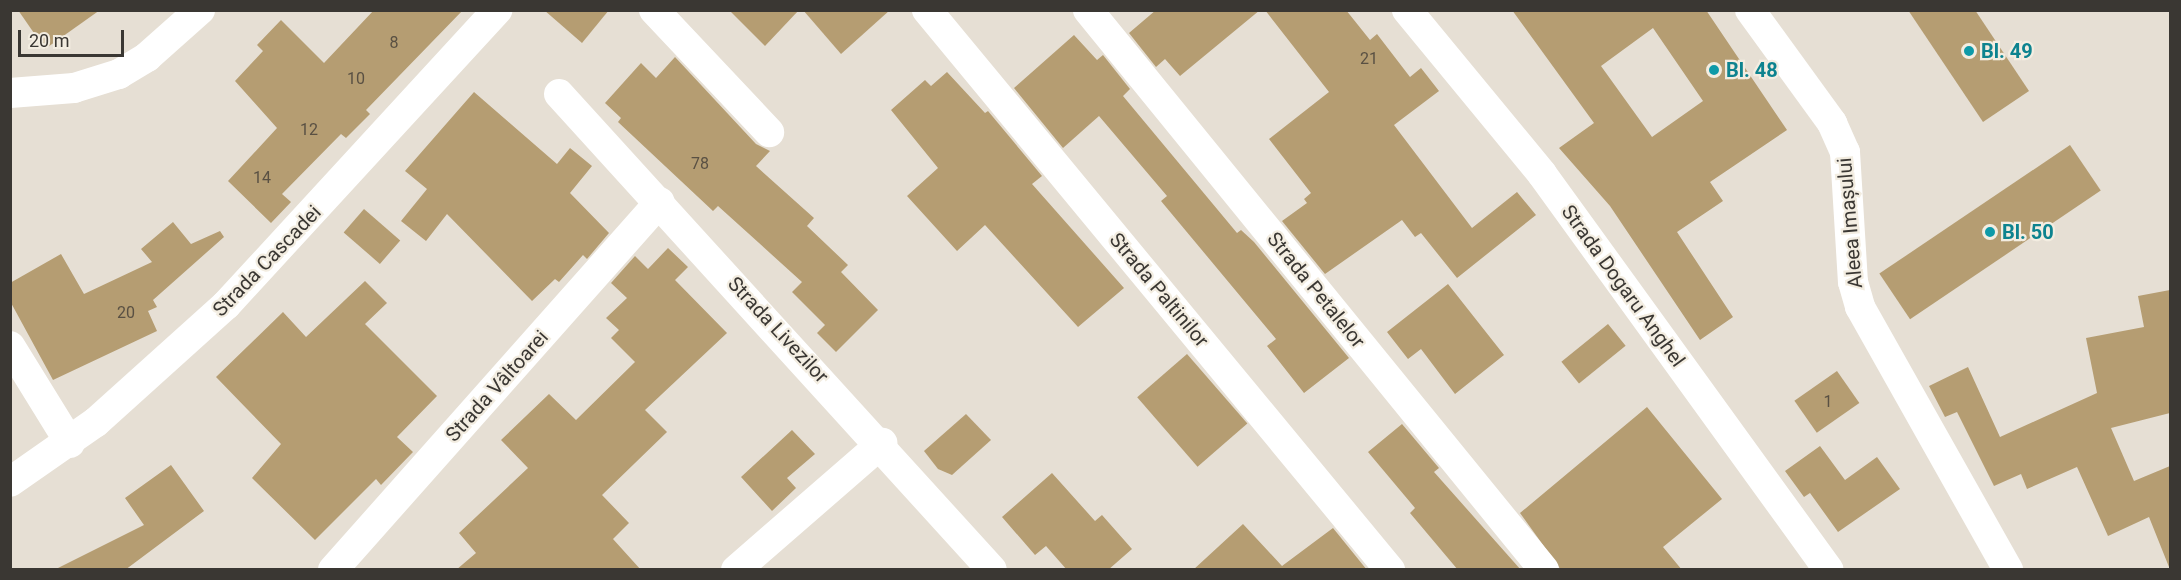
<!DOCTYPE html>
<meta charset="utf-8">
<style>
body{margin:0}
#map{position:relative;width:2181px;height:580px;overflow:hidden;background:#e6dfd4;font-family:Roboto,sans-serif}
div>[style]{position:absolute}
.building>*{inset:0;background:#b59d72;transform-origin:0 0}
.street>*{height:30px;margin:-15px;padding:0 15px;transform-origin:15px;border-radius:15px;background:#fff}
.dots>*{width:16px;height:16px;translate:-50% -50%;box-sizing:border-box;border:3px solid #f3ede1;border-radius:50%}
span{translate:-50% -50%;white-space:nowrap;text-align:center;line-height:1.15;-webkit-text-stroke:4.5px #f3ede1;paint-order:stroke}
.number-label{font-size:16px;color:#595043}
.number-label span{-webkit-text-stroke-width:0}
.culture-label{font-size:20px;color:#0d838f;font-weight:700}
.left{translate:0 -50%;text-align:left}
.street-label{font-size:20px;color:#3a3733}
.frame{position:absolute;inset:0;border:12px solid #3a3733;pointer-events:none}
.scale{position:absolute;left:18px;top:30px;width:106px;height:27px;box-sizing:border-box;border:3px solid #3a3733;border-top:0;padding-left:8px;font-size:18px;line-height:21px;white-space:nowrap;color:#3a3733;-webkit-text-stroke:4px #f3ede1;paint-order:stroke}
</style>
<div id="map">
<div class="building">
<div style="clip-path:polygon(18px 10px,100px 10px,45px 49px)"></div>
<div style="clip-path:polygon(374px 10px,463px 10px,366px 110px,370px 114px,346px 138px,341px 134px,282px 194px,291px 202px,271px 223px,228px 181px,277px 128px,235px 81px,263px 51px,257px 45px,281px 20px,324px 63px)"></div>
<div style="clip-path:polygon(544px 10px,609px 10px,582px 43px)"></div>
<div style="clip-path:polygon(729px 10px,799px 10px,765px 46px)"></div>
<div style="clip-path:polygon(803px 10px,890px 10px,841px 54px)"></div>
<div style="clip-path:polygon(1156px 10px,1260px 10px,1180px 76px,1165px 59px,1156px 67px,1129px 33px)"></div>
<div style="clip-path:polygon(1265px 10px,1346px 10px,1370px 40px,1377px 34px,1410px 77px,1421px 68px,1439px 91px,1394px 125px,1472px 228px,1517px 192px,1536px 215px,1457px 278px,1421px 233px,1415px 237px,1402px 220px,1325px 274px,1282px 221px,1307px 203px,1304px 199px,1311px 193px,1269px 139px,1329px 92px)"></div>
<div style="clip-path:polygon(evenodd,1512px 10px,1706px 10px,1787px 130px,1710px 182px,1723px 201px,1677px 232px,1733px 317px,1700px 340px,1610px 206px,1559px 148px,1594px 123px,1512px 10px,1653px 28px,1703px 101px,1652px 137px,1601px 66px,1653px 28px)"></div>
<div style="clip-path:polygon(1908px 10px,1975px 10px,2029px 91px,1983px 122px)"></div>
<div style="clip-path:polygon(1074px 35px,1097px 60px,1103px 55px,1130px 89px,1123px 96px,1237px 233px,1241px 230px,1254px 242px,1349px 358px,1304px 393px,1267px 346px,1276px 339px,1161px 201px,1167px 196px,1099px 116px,1063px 148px,1014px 88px)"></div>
<div style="clip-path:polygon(675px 57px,756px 144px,770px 151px,756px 166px,814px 218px,807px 226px,848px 265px,841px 272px,878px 310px,836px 352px,817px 333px,825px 325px,792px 292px,802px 282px,718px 206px,713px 211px,618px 122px,621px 118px,605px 103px,641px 63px,656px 78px)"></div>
<div style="clip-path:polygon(947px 72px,985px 113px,988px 111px,1042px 176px,1032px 184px,1124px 288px,1078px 327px,985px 225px,957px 251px,907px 196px,938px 168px,891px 110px,925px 80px,931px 86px)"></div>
<div style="clip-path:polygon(474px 92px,557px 164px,570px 148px,592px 166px,570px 193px,609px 233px,587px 259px,583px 255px,559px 282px,555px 279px,532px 301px,447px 214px,426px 241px,401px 221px,427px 189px,405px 171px)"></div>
<div style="left:2070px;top:145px;width:55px;height:230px;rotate:56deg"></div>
<div style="left:364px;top:209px;width:48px;height:31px;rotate:41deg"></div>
<div style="clip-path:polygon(173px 222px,191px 244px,220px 231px,224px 237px,153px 300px,157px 307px,148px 311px,157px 331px,53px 380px,10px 301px,10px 283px,61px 254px,84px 294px,152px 262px,141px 249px)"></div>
<div style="clip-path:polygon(668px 248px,688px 267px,675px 280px,727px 333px,645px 410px,667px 432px,602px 495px,629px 523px,613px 539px,641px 570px,456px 570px,476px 553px,459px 533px,528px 468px,501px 440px,549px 394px,576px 420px,635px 362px,611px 338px,619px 330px,606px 318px,627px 298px,611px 283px,635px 256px,648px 269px)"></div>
<div style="clip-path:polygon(365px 281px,387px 303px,365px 324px,437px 396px,397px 437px,413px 452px,381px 485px,376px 479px,315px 540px,252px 478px,281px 444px,216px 377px,283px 312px,306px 337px)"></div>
<div style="clip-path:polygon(1448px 284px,1504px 355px,1455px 394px,1421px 349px,1408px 359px,1387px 332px)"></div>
<div style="clip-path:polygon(2170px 290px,2170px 413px,2111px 428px,2134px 481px,2170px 466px,2169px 567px,2149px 517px,2108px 536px,2077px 467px,2027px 489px,2021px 474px,1994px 486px,1957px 412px,1945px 417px,1929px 386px,1968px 367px,2000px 437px,2097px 393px,2086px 338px,2144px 327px,2138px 296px)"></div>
<div style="left:1608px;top:324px;width:28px;height:60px;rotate:51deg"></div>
<div style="left:1187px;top:354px;width:92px;height:66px;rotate:49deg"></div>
<div style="left:1837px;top:371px;width:39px;height:52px;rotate:55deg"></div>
<div style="clip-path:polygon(1647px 407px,1722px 499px,1663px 547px,1682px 570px,1561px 570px,1520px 513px)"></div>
<div style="clip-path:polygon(966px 414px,991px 440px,952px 475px,938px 469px,924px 451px)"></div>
<div style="clip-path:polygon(1402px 424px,1439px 468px,1434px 472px,1521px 570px,1458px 570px,1410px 513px,1415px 508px,1368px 452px)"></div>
<div style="clip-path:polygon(792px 430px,815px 454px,787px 478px,796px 488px,772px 511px,741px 477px)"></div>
<div style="clip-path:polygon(1820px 446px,1845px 480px,1877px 457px,1900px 489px,1838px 532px,1810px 493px,1804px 497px,1785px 471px)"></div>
<div style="clip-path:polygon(171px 465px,204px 511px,125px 570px,54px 570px,144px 525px,125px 498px)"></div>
<div style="clip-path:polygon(1052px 473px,1095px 521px,1102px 515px,1132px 549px,1108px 570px,1067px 570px,1046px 546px,1035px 555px,1002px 517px)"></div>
<div style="clip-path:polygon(1243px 524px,1282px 566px,1333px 528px,1367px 570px,1193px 570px)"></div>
</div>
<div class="street">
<div style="left:654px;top:10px;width:168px;rotate:46.7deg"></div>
<div style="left:927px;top:10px;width:727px;rotate:50.42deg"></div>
<div style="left:1088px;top:10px;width:722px;rotate:50.84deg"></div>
<div style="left:1407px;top:10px;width:212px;rotate:50.5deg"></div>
<div style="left:1542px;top:174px;width:489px;rotate:54.1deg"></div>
<div style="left:1750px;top:10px;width:140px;rotate:54deg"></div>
<div style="left:1832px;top:123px;width:32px;rotate:66deg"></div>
<div style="left:1845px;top:152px;width:130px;rotate:86.5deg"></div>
<div style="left:1853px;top:282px;width:26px;rotate:74deg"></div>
<div style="left:1860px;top:307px;width:302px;rotate:60.6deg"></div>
<div style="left:10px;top:93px;width:64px;rotate:-4.5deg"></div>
<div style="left:74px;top:88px;width:47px;rotate:-17.3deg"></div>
<div style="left:119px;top:74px;width:33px;rotate:-31deg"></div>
<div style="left:147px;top:57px;width:71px;rotate:-41.6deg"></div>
<div style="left:559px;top:94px;width:643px;rotate:47.71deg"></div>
<div style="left:10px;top:346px;width:114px;rotate:58.3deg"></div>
<div style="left:10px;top:482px;width:105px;rotate:-34.9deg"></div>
<div style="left:96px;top:422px;width:175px;rotate:-42deg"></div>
<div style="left:226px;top:305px;width:401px;rotate:-47.4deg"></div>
<div style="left:333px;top:570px;width:492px;rotate:-48.4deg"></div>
<div style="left:736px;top:570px;width:194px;rotate:-41deg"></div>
</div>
<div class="dots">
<div style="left:1969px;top:51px;background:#0f9aa8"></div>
<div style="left:1714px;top:70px;background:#0f9aa8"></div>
<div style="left:1990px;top:232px;background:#0f9aa8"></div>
</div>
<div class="number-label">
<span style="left:394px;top:43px">8</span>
<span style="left:1369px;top:59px">21</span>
<span style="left:356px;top:79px">10</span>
<span style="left:309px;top:130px">12</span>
<span style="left:700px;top:164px">78</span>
<span style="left:262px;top:178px">14</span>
<span style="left:126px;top:313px">20</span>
<span style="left:1828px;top:402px">1</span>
</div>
<div class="culture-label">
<span class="left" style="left:1981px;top:51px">Bl. 49</span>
<span class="left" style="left:1726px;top:70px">Bl. 48</span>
<span class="left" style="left:2002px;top:232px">Bl. 50</span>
</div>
<div class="street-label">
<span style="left:1850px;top:223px;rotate:-95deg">Aleea Imașului</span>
<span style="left:267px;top:261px;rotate:-46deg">Strada Cascadei</span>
<span style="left:1623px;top:286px;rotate:54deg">Strada Dogaru Anghel</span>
<span style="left:1159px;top:290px;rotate:50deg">Strada Paltinilor</span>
<span style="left:1316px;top:290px;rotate:51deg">Strada Petalelor</span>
<span style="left:778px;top:330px;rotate:47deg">Strada Livezilor</span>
<span style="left:497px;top:386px;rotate:-48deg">Strada Vâltoarei</span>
</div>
<div class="frame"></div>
<div class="scale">20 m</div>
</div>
